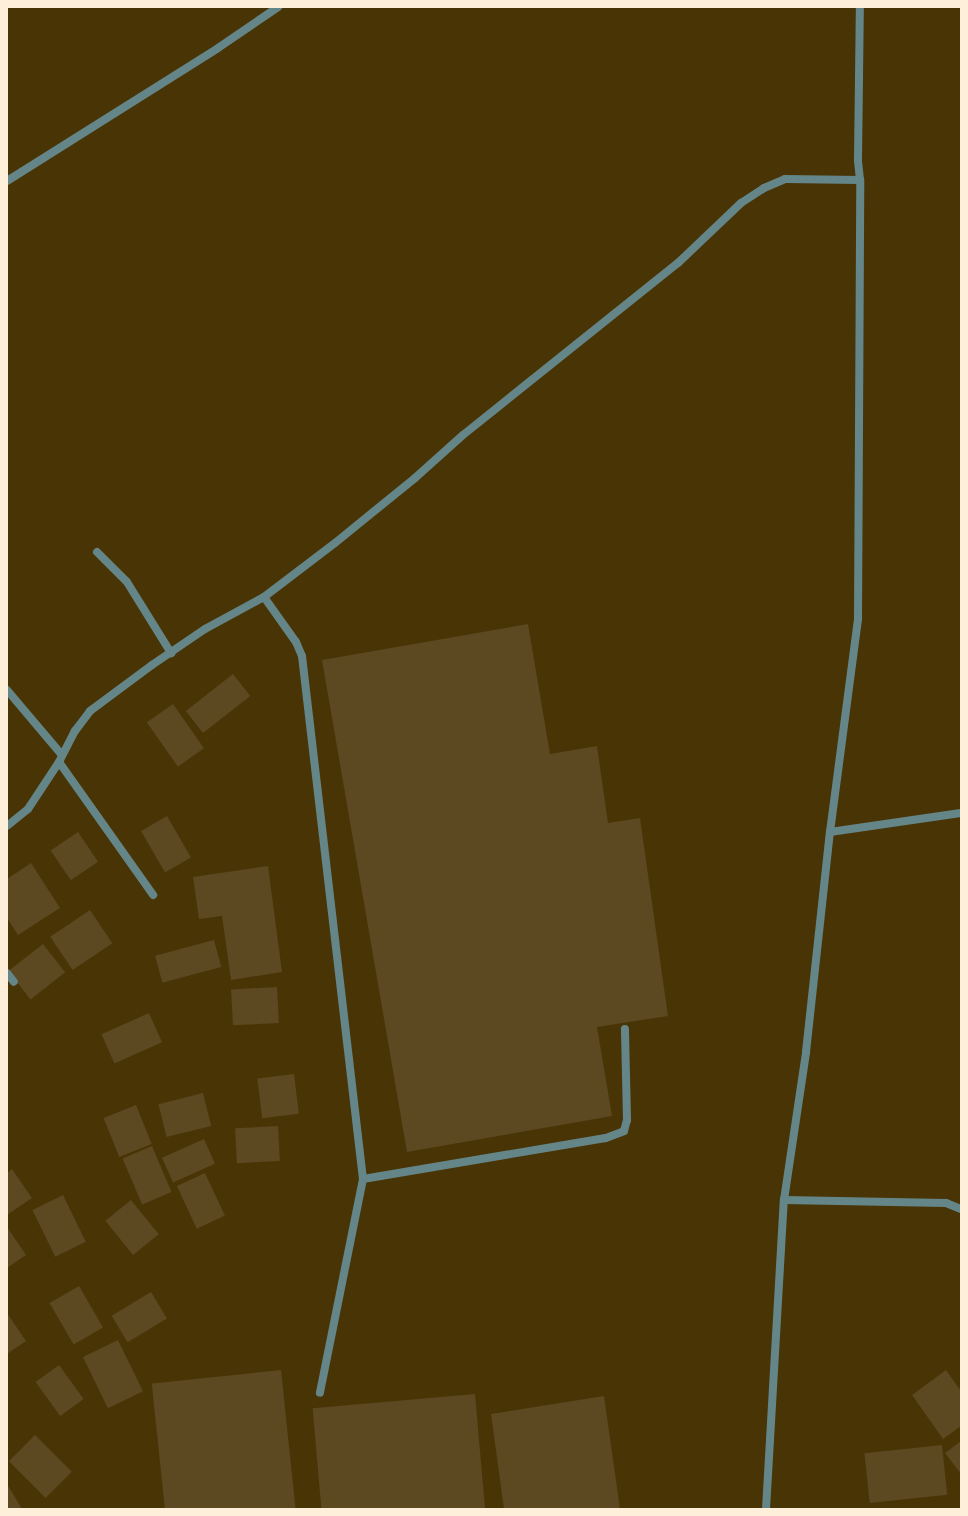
<!DOCTYPE html>
<style>
body{margin:0}
#map{position:relative;width:968px;height:1516px;overflow:hidden;background:#493405;font-family:"Times New Roman",serif}
div>[style]{position:absolute}
.building>*{inset:0;background:#5c4821;transform-origin:0 0}
.lane>*{height:8px;margin:-4px;padding:0 4px;transform-origin:4px;border-radius:4px;background:#658688}
.street>*{height:8px;margin:-4px;padding:0 4px;transform-origin:4px;border-radius:4px;background:#658688}
span{translate:-50% -50%;white-space:nowrap;text-align:center;line-height:1.15;-webkit-text-stroke:4px #3a2b0d;paint-order:stroke}
.frame{position:absolute;inset:0;border:8px solid #fdefd9;pointer-events:none}
</style>
<div id="map">
<div class="building">
<div style="clip-path:polygon(528px 624px,550px 754px,597px 746px,608px 823px,640px 818px,668px 1016px,597px 1027px,612px 1116px,407px 1152px,322px 660px)"></div>
<div style="left:233px;top:674px;width:28px;height:60px;rotate:52deg"></div>
<div style="left:173px;top:704px;width:54px;height:32px;rotate:55deg"></div>
<div style="left:167px;top:816px;width:48px;height:30px;rotate:60deg"></div>
<div style="left:78px;top:832px;width:36px;height:33px;rotate:56deg"></div>
<div style="clip-path:polygon(31px 863px,60px 908px,18px 935px,7px 918px,7px 879px)"></div>
<div style="clip-path:polygon(268px 866px,282px 972px,231px 980px,222px 916px,199px 919px,193px 877px)"></div>
<div style="left:90px;top:910px;width:40px;height:48px;rotate:56deg"></div>
<div style="left:214px;top:940px;width:28px;height:61px;rotate:75deg"></div>
<div style="left:43px;top:944px;width:36px;height:44px;rotate:52deg"></div>
<div style="left:277px;top:987px;width:36px;height:46px;rotate:87deg"></div>
<div style="left:149px;top:1013px;width:32px;height:52px;rotate:66deg"></div>
<div style="left:294px;top:1074px;width:40px;height:37px;rotate:83deg"></div>
<div style="left:203px;top:1093px;width:34px;height:46px;rotate:76deg"></div>
<div style="left:136px;top:1105px;width:42px;height:35px;rotate:68deg"></div>
<div style="left:278px;top:1126px;width:35px;height:43px;rotate:87deg"></div>
<div style="left:204px;top:1139px;width:27px;height:46px;rotate:66deg"></div>
<div style="left:152px;top:1146px;width:50px;height:32px;rotate:67deg"></div>
<div style="clip-path:polygon(12px 1169px,32px 1198px,7px 1215px,7px 1173px)"></div>
<div style="left:205px;top:1173px;width:47px;height:31px;rotate:65deg"></div>
<div style="left:63px;top:1195px;width:52px;height:34px;rotate:64deg"></div>
<div style="left:131px;top:1200px;width:44px;height:33px;rotate:51deg"></div>
<div style="clip-path:polygon(7px 1227px,26px 1255px,7px 1268px)"></div>
<div style="left:79px;top:1286px;width:48px;height:34px;rotate:60deg"></div>
<div style="left:151px;top:1292px;width:31px;height:46px;rotate:59deg"></div>
<div style="clip-path:polygon(7px 1313px,26px 1341px,7px 1354px)"></div>
<div style="left:118px;top:1340px;width:57px;height:39px;rotate:64deg"></div>
<div style="left:59px;top:1365px;width:42px;height:29px;rotate:54deg"></div>
<div style="left:281px;top:1370px;width:140px;height:130px;rotate:84deg"></div>
<div style="clip-path:polygon(946px 1370px,961px 1391px,961px 1426px,943px 1439px,912px 1395px)"></div>
<div style="left:475px;top:1394px;width:115px;height:163px;rotate:85deg"></div>
<div style="clip-path:polygon(604px 1396px,620px 1509px,504px 1509px,491px 1414px)"></div>
<div style="left:35px;top:1435px;width:52px;height:37px;rotate:45deg"></div>
<div style="clip-path:polygon(961px 1441px,961px 1474px,945px 1453px)"></div>
<div style="left:942px;top:1445px;width:50px;height:78px;rotate:84deg"></div>
<div style="clip-path:polygon(7px 1484px,22px 1509px,7px 1509px)"></div>
</div>
<div class="lane">
<div style="left:264px;top:597px;width:55px;rotate:54.6deg"></div>
<div style="left:296px;top:642px;width:15px;rotate:67deg"></div>
<div style="left:302px;top:656px;width:527px;rotate:83.35deg"></div>
<div style="left:363px;top:1179px;width:218px;rotate:101.4deg"></div>
<div style="left:363px;top:1179px;width:246px;rotate:-9.6deg"></div>
<div style="left:606px;top:1138px;width:19px;rotate:-21deg"></div>
<div style="left:624px;top:1131px;width:11px;rotate:-75deg"></div>
<div style="left:627px;top:1120px;width:91px;rotate:-91.3deg"></div>
</div>
<div class="street">
<div style="left:7px;top:181px;width:249px;rotate:-32.2deg"></div>
<div style="left:218px;top:48px;width:73px;rotate:-34.3deg"></div>
<div style="left:97px;top:552px;width:42px;rotate:45deg"></div>
<div style="left:127px;top:582px;width:84px;rotate:58.2deg"></div>
<div style="left:7px;top:690px;width:85px;rotate:49.8deg"></div>
<div style="left:59px;top:762px;width:163px;rotate:54.7deg"></div>
<div style="left:7px;top:826px;width:27px;rotate:-39deg"></div>
<div style="left:28px;top:809px;width:56px;rotate:-56.6deg"></div>
<div style="left:59px;top:762px;width:35px;rotate:-63deg"></div>
<div style="left:75px;top:731px;width:25px;rotate:-53deg"></div>
<div style="left:90px;top:711px;width:77px;rotate:-36.6deg"></div>
<div style="left:152px;top:665px;width:64px;rotate:-34.2deg"></div>
<div style="left:205px;top:629px;width:67px;rotate:-28.5deg"></div>
<div style="left:264px;top:597px;width:89px;rotate:-37.3deg"></div>
<div style="left:335px;top:543px;width:103px;rotate:-39.1deg"></div>
<div style="left:415px;top:478px;width:64px;rotate:-41.9deg"></div>
<div style="left:463px;top:435px;width:275px;rotate:-38.7deg"></div>
<div style="left:678px;top:263px;width:87px;rotate:-43.6deg"></div>
<div style="left:741px;top:203px;width:27px;rotate:-33deg"></div>
<div style="left:764px;top:188px;width:23px;rotate:-23deg"></div>
<div style="left:785px;top:179px;width:75px;rotate:0.8deg"></div>
<div style="left:830px;top:832px;width:132px;rotate:-8.3deg"></div>
<div style="left:7px;top:973px;width:11px;rotate:52deg"></div>
<div style="left:784px;top:1200px;width:162px;rotate:1.1deg"></div>
<div style="left:946px;top:1203px;width:16px;rotate:22deg"></div>
<div style="left:766px;top:1509px;width:310px;rotate:-86.7deg"></div>
<div style="left:784px;top:1200px;width:150px;rotate:-81.5deg"></div>
<div style="left:806px;top:1052px;width:221px;rotate:-83.8deg"></div>
<div style="left:830px;top:832px;width:215px;rotate:-82.5deg"></div>
<div style="left:858px;top:619px;width:439px;rotate:-89.7deg"></div>
<div style="left:860px;top:180px;width:20px;rotate:-96deg"></div>
<div style="left:858px;top:160px;width:153px;rotate:-89.3deg"></div>
</div>
<div class="frame"></div>
</div>
